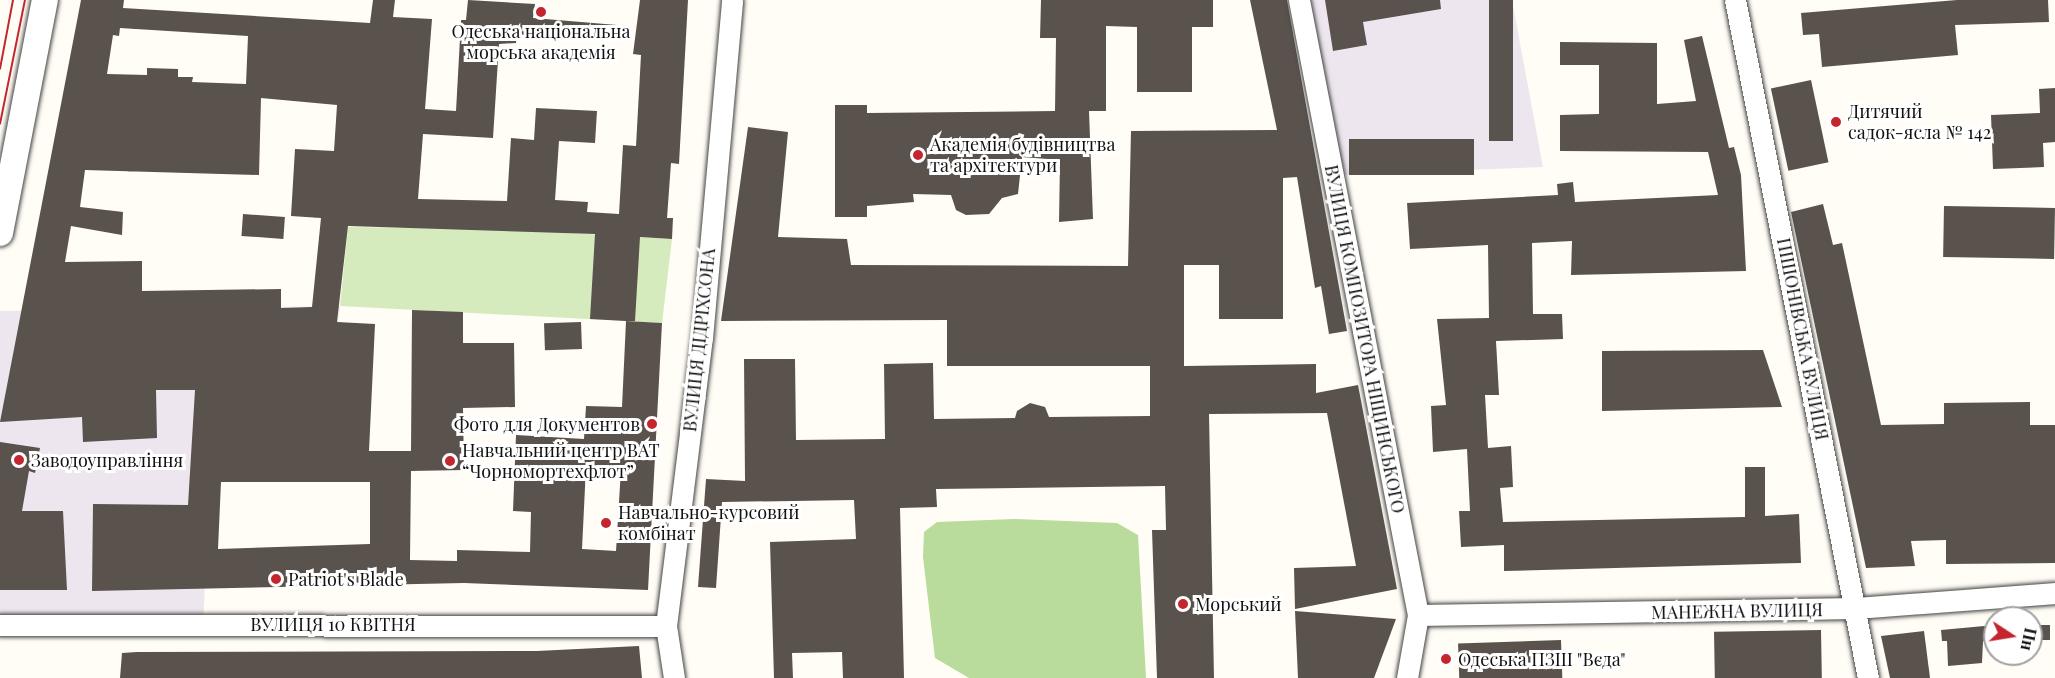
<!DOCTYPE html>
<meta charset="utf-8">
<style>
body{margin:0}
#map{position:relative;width:2055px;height:678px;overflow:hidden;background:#fffdf5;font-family:"Playfair Display",serif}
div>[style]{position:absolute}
.industrial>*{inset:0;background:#eee6ef}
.green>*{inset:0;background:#d5ebbd}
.forest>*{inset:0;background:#b9dc9c}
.building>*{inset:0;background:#5a524d;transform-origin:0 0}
.roads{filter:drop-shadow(0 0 2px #444) drop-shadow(0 0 2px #444)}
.minor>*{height:21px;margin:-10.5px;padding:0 10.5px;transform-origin:10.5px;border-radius:10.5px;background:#fff}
.tertiary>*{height:26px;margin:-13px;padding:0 13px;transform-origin:13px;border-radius:13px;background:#fff}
.tram>*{height:1.5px;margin:-0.75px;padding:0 0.75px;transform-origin:0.75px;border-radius:0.75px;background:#c4262e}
.dots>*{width:16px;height:16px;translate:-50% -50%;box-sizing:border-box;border:3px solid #fff;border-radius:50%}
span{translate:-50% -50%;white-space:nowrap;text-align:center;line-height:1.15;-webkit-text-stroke:6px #fff;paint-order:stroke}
.poi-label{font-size:18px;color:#111}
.left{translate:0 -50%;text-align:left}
.right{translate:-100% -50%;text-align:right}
.street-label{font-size:18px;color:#111}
.north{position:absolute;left:1983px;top:606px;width:60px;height:60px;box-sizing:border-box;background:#fff;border:2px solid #a0a0a0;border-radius:50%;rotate:102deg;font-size:16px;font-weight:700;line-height:24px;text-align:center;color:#111}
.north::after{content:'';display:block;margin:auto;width:21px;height:27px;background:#c4262e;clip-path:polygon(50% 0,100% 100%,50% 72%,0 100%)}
</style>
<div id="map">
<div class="industrial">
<div style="clip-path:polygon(1300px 0,1512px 0,1543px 167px,1334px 175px)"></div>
<div style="clip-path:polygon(340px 306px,335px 348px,221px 452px,219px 527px,208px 527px,203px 622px,0 624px,0 311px)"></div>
</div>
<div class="green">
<div style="clip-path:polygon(348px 227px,505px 229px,672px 239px,662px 323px,340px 306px)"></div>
</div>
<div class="forest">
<div style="clip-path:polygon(1014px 519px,1117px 523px,1138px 535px,1146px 678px,969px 678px,935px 658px,923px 557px,924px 532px,937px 522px)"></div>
</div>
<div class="building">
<div style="clip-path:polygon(evenodd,81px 0,124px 0,123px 8px,370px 23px,373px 0,395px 0,393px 17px,432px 19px,425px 109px,456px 111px,461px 20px,466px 20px,468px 0,535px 4px,533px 18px,629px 26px,628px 39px,517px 35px,516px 43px,499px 44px,493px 138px,423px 134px,418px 199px,507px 201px,511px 138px,534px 140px,536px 108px,597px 111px,595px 143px,559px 141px,555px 200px,588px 202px,587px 212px,619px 214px,623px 145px,636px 146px,641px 55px,633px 54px,640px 0,688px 0,679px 164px,671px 163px,667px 218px,673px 218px,672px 239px,640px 237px,635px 321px,626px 321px,662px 323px,648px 590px,464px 583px,92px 591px,93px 504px,188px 505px,195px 390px,156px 390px,157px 438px,83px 442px,82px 417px,0 422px,81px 0,120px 28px,248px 36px,246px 84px,192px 82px,193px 77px,178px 77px,178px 69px,147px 68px,147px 75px,107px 74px,113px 35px,119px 36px,120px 28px,81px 0,261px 98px,337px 105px,334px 151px,295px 149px,291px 216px,321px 218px,312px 307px,281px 308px,281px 289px,142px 291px,142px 261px,65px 262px,71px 226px,122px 235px,123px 212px,80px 207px,85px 170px,259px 175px,261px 98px,81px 0,348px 226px,595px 234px,590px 319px,626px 321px,622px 407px,586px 406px,584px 439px,516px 435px,513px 511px,531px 512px,530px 552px,457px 550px,457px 561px,410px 560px,411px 471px,464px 470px,463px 408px,515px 407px,514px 343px,463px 343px,463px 312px,412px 310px,411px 451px,369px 451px,375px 324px,337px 322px,348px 226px,81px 0,586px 467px,621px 469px,616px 551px,582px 549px,586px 467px,81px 0,221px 482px,370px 482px,370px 544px,218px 549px,221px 482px)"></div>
<div style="clip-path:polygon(1041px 0,1213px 0,1213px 27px,1192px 27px,1192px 92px,1137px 92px,1137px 27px,1106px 26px,1106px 111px,1089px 111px,1093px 219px,1059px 222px,1060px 160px,1022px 157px,1018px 194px,1002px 198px,989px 214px,966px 215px,956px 210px,951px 195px,913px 194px,914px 202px,867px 206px,867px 217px,835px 217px,835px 105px,867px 105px,867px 113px,1055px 111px,1056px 38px,1040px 38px)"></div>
<div style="clip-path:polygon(1250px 0,1287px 0,1347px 331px,1329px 334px,1321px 286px,1315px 288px,1297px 177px,1283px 178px,1283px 319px,1219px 319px,1219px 265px,1184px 265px,1184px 366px,1316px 364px,1316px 393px,1358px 385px,1397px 589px,1295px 609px,1294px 568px,1356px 566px,1327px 413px,1209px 414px,1214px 678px,1157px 678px,1152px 530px,1166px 530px,1165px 486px,936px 489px,937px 507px,900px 508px,904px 678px,843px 678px,842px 652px,792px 653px,793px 678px,774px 678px,770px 542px,856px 539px,854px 500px,722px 502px,716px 588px,698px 587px,706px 479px,745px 481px,744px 359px,795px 359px,796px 440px,885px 439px,884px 364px,933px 363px,934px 419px,1015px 418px,1017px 411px,1030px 403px,1045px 407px,1049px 417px,1150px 416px,1150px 366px,947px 366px,947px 320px,721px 321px,748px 127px,788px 132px,778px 237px,847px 239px,851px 265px,1128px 266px,1131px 131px,1277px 130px)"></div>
<div style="clip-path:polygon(1325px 0,1440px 0,1441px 9px,1363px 22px,1367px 45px,1333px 51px)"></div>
<div style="left:1489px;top:0;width:24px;height:141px"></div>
<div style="clip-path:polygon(1957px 0,2048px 0,2049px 22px,1955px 25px,1958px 55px,1822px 67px,1819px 34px,1803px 35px,1801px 13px)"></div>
<div style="clip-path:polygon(1702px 36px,1729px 148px,1734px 147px,1741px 175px,1746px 271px,1571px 275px,1572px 241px,1532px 243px,1533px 314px,1562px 314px,1563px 339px,1496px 341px,1499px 395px,1485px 395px,1488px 448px,1511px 446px,1513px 487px,1500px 488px,1503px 522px,1745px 517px,1745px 467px,1765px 467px,1765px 516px,1799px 514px,1801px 563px,1504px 571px,1504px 545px,1461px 547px,1459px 511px,1470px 511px,1467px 449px,1433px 452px,1431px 406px,1446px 405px,1437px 319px,1489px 318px,1488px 245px,1410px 249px,1407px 203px,1558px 195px,1557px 184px,1573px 182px,1575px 202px,1718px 195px,1708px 152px,1560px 151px,1560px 115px,1599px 114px,1599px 65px,1560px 65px,1560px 42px,1657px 43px,1657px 104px,1696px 101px,1684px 40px)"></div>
<div style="left:1811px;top:80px;width:84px;height:41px;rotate:78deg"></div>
<div style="clip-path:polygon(2055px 88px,2055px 142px,2043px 143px,2044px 167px,1993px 169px,1991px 115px,2040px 113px,2039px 89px)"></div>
<div style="left:1349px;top:139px;width:125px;height:36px"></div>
<div style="clip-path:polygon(1823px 204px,1833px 245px,1842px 243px,1881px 425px,1944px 424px,1944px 403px,2030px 402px,2030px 425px,2055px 425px,2055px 563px,1946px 564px,1946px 540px,1911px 541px,1915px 566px,1866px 568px,1791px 212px)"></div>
<div style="left:1944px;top:206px;width:111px;height:51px;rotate:1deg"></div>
<div style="left:243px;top:214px;width:42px;height:22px;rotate:4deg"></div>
<div style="left:581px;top:322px;width:27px;height:37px;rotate:88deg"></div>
<div style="clip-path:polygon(1763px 350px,1782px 407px,1602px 411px,1602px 351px)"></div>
<div style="clip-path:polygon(0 442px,40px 448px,35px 473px,29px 471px,22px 511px,63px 511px,67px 590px,0 590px)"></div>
<div style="clip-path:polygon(1295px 611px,1396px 619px,1374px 678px,1298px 678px)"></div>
<div style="clip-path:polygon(1995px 625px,1995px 641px,1983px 641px,1982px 663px,1948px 666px,1947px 641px,1942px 641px,1941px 630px)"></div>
<div style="left:2031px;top:625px;width:19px;height:15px"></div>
<div style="left:1821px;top:630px;width:48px;height:107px;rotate:89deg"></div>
<div style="clip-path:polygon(1924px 631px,1930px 678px,1890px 678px,1881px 636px)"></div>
<div style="left:1561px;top:640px;width:38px;height:103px;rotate:88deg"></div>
<div style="clip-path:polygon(639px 646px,642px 678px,120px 678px,122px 653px,137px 652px,537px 651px)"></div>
</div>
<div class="roads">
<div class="minor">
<div style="left:1299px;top:0;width:626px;rotate:79.05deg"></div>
<div style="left:1418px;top:615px;width:64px;rotate:99.9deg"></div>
<div style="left:1735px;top:0;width:691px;rotate:78.9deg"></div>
<div style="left:1418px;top:615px;width:438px;rotate:-0.9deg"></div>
<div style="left:1856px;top:608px;width:200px;rotate:-4.3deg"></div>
<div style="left:0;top:625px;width:666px;rotate:0.09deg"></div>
<div style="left:674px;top:678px;width:53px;rotate:-98.7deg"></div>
<div style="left:666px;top:626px;width:290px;rotate:-82.9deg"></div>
<div style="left:702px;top:338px;width:339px;rotate:-84.9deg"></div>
</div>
<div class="tertiary">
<div style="left:0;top:233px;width:237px;rotate:-79.1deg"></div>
</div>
</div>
<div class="tram">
<div style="left:0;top:69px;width:70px;rotate:-79.3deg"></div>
<div style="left:0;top:124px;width:126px;rotate:-78.6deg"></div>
</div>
<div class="dots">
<div style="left:541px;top:12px;background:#c4262e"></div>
<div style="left:1836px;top:122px;background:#c4262e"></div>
<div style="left:918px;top:155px;background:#c4262e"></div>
<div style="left:652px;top:424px;background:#c4262e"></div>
<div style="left:19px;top:460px;background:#c4262e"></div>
<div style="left:450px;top:461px;background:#c4262e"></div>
<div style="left:606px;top:523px;background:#c4262e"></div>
<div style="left:276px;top:579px;background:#c4262e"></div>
<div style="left:1183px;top:604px;background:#c4262e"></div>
<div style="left:1446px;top:659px;background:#c4262e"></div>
</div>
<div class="poi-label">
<span style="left:541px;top:42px">Одеська національна<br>морська академія</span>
<span class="left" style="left:1848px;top:122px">Дитячий<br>садок-ясла № 142</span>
<span class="left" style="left:930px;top:155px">Академія будівництва<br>та архітектури</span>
<span class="right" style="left:640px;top:424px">Фото для Документов</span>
<span class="left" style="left:462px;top:461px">Навчальний центр ВАТ<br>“Чорномортехфлот”</span>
<span class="left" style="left:31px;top:460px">Заводоуправління</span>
<span class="left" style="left:618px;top:523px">Навчально-курсовий<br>комбінат</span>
<span class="left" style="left:288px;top:579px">Patriot's Blade</span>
<span class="left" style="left:1195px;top:604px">Морський</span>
<span class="left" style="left:1458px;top:659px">Одеська ПЗШ "Вєда"</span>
</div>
<div class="street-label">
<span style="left:1365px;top:339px;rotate:79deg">ВУЛИЦЯ КОМПОЗИТОРА НІЩИНСЬКОГО</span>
<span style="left:1803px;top:339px;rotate:79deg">ПІШОНІВСЬКА ВУЛИЦЯ</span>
<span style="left:699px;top:340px;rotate:-84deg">ВУЛИЦЯ ДІДРІХСОНА</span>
<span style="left:1737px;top:611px;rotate:-1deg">МАНЕЖНА ВУЛИЦЯ</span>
<span style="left:333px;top:624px">ВУЛИЦЯ 10 КВІТНЯ</span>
</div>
<div class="north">Пн</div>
</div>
